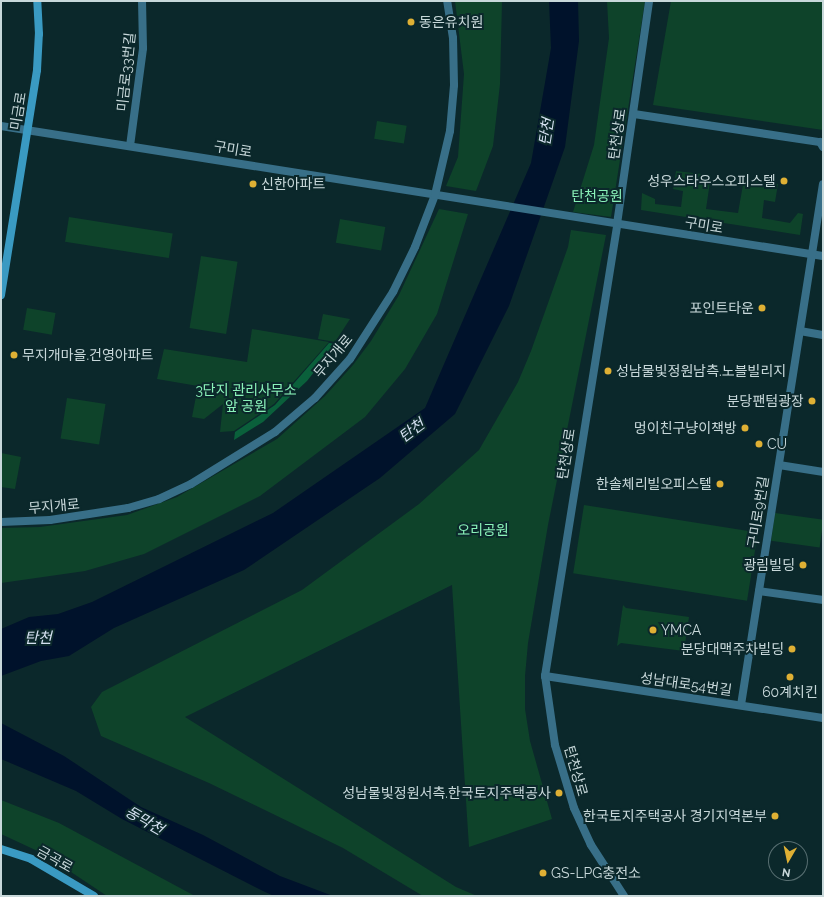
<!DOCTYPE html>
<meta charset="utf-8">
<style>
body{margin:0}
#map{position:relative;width:824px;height:897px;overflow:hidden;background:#0b282b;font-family:Raleway,"Noto Sans KR",sans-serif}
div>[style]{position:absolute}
.green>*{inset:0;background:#0e432a;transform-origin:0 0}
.forest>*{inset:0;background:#0a603b}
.water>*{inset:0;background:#00122b}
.minor>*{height:8px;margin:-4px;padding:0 4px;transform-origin:4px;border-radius:4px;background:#386f88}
.tertiary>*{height:8px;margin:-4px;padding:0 4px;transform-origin:4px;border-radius:4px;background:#386f88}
.secondary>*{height:8px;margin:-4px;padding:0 4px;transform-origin:4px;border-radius:4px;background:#3a9ac2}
.dots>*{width:11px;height:11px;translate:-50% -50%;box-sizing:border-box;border:2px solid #0b282b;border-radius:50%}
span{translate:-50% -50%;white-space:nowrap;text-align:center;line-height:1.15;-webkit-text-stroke:4px #0b282b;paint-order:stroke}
.poi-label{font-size:14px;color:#c8d8da}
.left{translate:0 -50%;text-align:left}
.right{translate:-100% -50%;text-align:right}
.street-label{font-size:14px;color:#c8d8da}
.park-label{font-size:14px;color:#8af2b9}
.water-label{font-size:15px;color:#d4e0f0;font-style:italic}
.frame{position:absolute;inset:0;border:2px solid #c8d8da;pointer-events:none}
.north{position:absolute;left:768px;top:841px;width:40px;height:40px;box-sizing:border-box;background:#0b282b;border:1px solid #576e71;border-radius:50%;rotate:189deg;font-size:11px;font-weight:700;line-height:16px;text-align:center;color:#c8d8da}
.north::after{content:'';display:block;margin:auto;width:14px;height:18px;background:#dfb034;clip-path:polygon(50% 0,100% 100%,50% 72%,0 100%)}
</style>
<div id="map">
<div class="green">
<div style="clip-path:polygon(455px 1px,502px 1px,500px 84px,493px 146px,476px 191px,446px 186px,458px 157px,464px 74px)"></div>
<div style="clip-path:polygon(607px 1px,645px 1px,611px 217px,573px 212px,594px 145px,609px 38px)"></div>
<div style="clip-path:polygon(671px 1px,823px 1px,823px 130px,653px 105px)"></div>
<div style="left:377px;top:121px;width:30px;height:18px;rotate:9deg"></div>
<div style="clip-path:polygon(676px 171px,711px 175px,706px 209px,738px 213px,744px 179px,778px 184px,775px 202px,764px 200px,762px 218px,790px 223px,798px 213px,803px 214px,800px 235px,641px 210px,642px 193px,655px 199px,655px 204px,681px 207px,683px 191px,673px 189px)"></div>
<div style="clip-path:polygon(439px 209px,468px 214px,437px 314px,405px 369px,365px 417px,260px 496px,144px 554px,85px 571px,1px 583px,1px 528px,40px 527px,127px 515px,177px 497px,277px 439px,325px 396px,353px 365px,371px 341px,399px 295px)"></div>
<div style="left:69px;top:217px;width:105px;height:25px;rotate:9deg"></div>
<div style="left:340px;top:219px;width:46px;height:24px;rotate:10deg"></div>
<div style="clip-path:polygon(571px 230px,606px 235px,548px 525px,528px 643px,525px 676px,525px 709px,530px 741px,552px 819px,469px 847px,452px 585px,185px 717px,456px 887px,477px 896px,423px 896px,343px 848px,209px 783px,101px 736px,91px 707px,102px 692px,302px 590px,419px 504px,479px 450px,518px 382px,531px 351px,568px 247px)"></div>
<div style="left:201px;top:256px;width:37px;height:73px;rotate:9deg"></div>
<div style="left:27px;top:308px;width:29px;height:22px;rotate:10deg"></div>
<div style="clip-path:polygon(323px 314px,350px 319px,335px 342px,318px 339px)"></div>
<div style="clip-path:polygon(252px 329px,329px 342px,274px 404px,234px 431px,220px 432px,223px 404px,204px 419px,192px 417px,198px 386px,157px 379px,164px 349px,247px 362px)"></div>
<div style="left:67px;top:398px;width:39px;height:41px;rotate:9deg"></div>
<div style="clip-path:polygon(1px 453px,21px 457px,15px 489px,1px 487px)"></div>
<div style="left:584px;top:505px;width:176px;height:69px;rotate:9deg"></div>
<div style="left:775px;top:513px;width:49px;height:28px;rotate:8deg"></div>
<div style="clip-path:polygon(623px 605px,626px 608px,689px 617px,684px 651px,621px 643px,617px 646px)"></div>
<div style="clip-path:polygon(1px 800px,59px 823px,195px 896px,107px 896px,44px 854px,1px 834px)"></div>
</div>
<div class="forest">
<div style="clip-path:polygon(329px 343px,336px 344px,307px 381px,263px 422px,234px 440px,235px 432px,275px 405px)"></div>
</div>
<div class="water">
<div style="clip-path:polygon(549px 1px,578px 1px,579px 41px,565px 147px,509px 306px,455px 414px,380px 478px,244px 570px,114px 628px,69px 656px,41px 661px,1px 676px,1px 629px,29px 617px,58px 614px,92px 602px,273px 513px,425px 408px,531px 163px,551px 48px)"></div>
<div style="clip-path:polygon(1px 723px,64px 756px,141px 807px,203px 835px,280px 876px,333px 896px,274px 896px,263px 891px,122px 819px,76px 791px,1px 759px)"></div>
</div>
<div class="minor">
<div style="left:130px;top:146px;width:99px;rotate:-82.4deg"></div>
<div style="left:143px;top:48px;width:47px;rotate:-91.2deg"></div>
<div style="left:800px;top:331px;width:23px;rotate:10deg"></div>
<div style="left:779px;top:465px;width:45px;rotate:9deg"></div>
<div style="left:759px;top:591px;width:65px;rotate:8deg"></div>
</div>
<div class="tertiary">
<div style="left:634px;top:114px;width:188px;rotate:8.6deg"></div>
<div style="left:820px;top:142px;width:6px;rotate:59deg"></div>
<div style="left:1px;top:126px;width:832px;rotate:8.99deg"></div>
<div style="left:1px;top:522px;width:49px;rotate:-2.3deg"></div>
<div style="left:50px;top:520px;width:79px;rotate:-8.7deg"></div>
<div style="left:128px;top:508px;width:32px;rotate:-16deg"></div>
<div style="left:159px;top:499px;width:35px;rotate:-25deg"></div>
<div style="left:191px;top:484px;width:99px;rotate:-31.8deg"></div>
<div style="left:275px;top:432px;width:52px;rotate:-40.4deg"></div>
<div style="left:315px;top:398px;width:52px;rotate:-48.1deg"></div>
<div style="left:350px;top:359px;width:80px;rotate:-57.3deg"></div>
<div style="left:393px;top:292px;width:50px;rotate:-63.9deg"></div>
<div style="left:415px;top:247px;width:56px;rotate:-69deg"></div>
<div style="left:435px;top:195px;width:66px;rotate:-76.8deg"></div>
<div style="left:450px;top:131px;width:46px;rotate:-85deg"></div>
<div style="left:454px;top:85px;width:47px;rotate:-91.2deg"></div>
<div style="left:453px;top:38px;width:37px;rotate:-99deg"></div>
<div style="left:545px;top:676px;width:281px;rotate:8.6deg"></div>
<div style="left:741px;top:705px;width:527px;rotate:-81.06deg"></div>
<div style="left:624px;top:896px;width:61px;rotate:-122.9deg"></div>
<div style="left:591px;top:845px;width:41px;rotate:-114.7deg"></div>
<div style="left:574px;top:808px;width:66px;rotate:-106.8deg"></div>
<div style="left:555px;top:745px;width:70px;rotate:-98.2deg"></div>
<div style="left:545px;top:676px;width:458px;rotate:-80.9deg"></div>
<div style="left:617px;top:224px;width:225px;rotate:-81.8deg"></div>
</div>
<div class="secondary">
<div style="left:1px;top:295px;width:228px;rotate:-80.9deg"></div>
<div style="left:37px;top:70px;width:36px;rotate:-87deg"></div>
<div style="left:39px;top:34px;width:33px;rotate:-93deg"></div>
<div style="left:1px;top:849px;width:32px;rotate:18deg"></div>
<div style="left:31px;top:859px;width:73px;rotate:30.4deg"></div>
</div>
<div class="dots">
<div style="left:411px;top:22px;background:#dfb034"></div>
<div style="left:784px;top:181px;background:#dfb034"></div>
<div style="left:253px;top:184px;background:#dfb034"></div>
<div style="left:762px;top:308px;background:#dfb034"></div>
<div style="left:14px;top:355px;background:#dfb034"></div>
<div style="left:608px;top:371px;background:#dfb034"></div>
<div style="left:812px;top:401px;background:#dfb034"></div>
<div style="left:745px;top:428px;background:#dfb034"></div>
<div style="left:759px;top:444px;background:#dfb034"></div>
<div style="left:720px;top:484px;background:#dfb034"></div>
<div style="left:803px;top:565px;background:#dfb034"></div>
<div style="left:653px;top:630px;background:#dfb034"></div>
<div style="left:792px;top:649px;background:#dfb034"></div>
<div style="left:790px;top:677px;background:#dfb034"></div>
<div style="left:559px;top:793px;background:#dfb034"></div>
<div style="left:775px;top:816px;background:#dfb034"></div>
<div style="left:543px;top:873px;background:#dfb034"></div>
</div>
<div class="poi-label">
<span class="left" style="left:419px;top:22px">동은유치원</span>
<span class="right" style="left:776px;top:181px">성우스타우스오피스텔</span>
<span class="left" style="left:261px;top:184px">신한아파트</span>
<span class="right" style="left:754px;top:308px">포인트타운</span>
<span class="left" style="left:22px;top:355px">무지개마을.건영아파트</span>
<span class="left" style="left:616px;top:371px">성남물빛정원남측.노블빌리지</span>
<span class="right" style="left:804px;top:401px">분당팬텀광장</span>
<span class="right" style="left:737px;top:428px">멍이친구냥이책방</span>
<span class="left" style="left:767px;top:444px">CU</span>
<span class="right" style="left:712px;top:484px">한솔체리빌오피스텔</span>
<span class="right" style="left:795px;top:565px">광림빌딩</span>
<span class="left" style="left:661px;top:630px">YMCA</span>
<span class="right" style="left:784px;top:649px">분당대맥주차빌딩</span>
<span style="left:790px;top:692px">60계치킨</span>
<span class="right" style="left:551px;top:793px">성남물빛정원서측.한국토지주택공사</span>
<span class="right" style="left:767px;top:816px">한국토지주택공사 경기지역본부</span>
<span class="left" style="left:551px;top:873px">GS-LPG충전소</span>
</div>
<div class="street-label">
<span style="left:126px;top:72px;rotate:-84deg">미금로33번길</span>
<span style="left:18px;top:111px;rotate:-81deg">미금로</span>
<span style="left:617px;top:134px;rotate:-82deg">탄천상로</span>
<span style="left:233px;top:149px;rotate:9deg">구미로</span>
<span style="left:704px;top:225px;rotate:9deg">구미로</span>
<span style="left:333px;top:356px;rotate:-50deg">무지개로</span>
<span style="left:566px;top:454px;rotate:-81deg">탄천상로</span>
<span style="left:54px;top:506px;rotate:-5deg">무지개로</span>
<span style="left:758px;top:512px;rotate:-81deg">구미로9번길</span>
<span style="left:686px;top:684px;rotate:8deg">성남대로54번길</span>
<span style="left:576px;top:771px;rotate:74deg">탄천상로</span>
<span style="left:55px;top:859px;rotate:29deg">금곡로</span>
</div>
<div class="park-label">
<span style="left:597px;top:196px">탄천공원</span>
<span style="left:246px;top:398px">3단지 관리사무소<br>앞 공원</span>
<span style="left:483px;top:530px">오리공원</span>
</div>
<div class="water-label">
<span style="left:547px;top:132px;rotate:-81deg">탄천</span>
<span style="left:412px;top:431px;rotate:-36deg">탄천</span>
<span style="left:38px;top:639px">탄천</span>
<span style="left:144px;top:821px;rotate:30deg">동막천</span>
</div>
<div class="frame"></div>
<div class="north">N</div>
</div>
